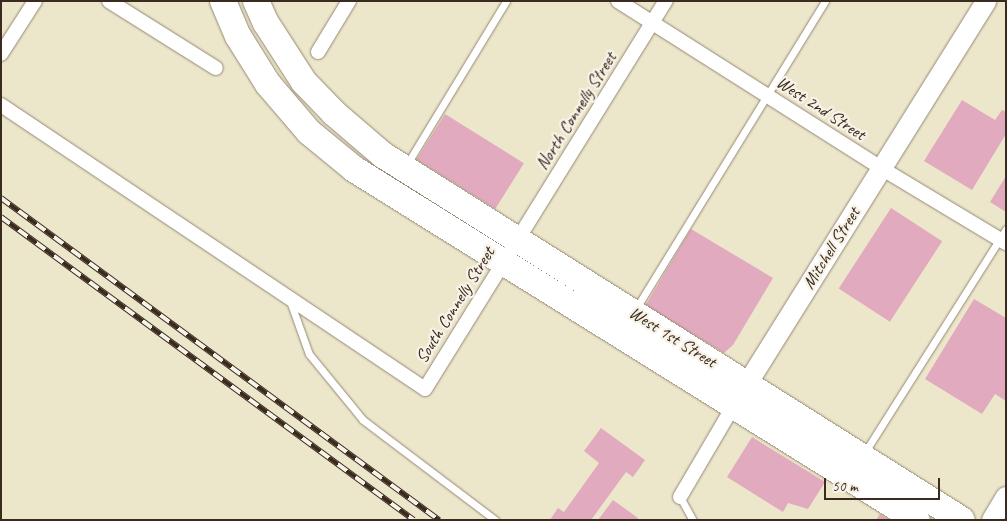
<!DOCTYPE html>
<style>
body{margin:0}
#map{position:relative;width:1007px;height:521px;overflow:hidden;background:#ece6cb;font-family:Caveat,sans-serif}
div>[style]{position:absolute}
.building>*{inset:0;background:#e2aabe;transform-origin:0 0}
.roads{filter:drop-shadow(0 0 1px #948874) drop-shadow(0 0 1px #948874)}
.lane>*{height:7px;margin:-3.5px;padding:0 3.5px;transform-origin:3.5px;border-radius:3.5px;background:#fff}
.street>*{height:14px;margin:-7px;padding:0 7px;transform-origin:7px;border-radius:7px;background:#fff}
.secondary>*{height:20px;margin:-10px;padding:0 10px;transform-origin:10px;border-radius:10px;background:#fff}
.highway>*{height:26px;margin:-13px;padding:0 13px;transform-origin:13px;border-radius:13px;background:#fff}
.rail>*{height:5.5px;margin-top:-2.75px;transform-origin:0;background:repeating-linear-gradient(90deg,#f7f3e8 0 11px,#3b2a1e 0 22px);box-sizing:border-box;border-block:1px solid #3b2a1e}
span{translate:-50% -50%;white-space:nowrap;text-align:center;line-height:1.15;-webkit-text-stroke:4.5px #f7f3e8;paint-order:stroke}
.street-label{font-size:18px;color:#3b2a1e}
.frame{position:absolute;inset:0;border:2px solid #3b2a1e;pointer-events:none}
.scale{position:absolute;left:824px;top:478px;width:116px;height:22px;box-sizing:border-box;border:2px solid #3b2a1e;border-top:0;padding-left:6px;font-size:15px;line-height:18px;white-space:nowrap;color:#3b2a1e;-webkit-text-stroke:4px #f7f3e8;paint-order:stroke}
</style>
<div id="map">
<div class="building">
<div style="clip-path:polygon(962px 100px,995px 120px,1002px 110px,1006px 112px,1006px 134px,972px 190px,924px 161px)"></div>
<div style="left:445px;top:114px;width:93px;height:54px;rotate:32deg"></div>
<div style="clip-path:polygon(1006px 176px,1006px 212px,990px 202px)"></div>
<div style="left:891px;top:208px;width:61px;height:96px;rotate:33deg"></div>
<div style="clip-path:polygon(691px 229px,773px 278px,733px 345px,724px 353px,645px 306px)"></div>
<div style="clip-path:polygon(974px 299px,1006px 318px,1006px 401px,995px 394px,982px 414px,925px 379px)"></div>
<div style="clip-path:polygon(601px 428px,645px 460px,633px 477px,626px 472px,591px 520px,550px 520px,558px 508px,564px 512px,599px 463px,584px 451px)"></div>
<div style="clip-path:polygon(752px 437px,825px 482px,808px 509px,788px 503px,783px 512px,727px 477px)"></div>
<div style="clip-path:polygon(613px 500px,638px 518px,637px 520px,598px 520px)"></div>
<div style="clip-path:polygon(880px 514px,890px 520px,876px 520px)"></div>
</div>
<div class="roads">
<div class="lane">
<div style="left:407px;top:164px;width:191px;rotate:-58.7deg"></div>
<div style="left:290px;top:301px;width:56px;rotate:70.3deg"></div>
<div style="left:309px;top:354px;width:85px;rotate:50.7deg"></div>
<div style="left:363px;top:420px;width:166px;rotate:37.1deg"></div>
<div style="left:635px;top:310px;width:363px;rotate:-58.4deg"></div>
<div style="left:865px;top:452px;width:264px;rotate:-57.7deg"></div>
<div style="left:680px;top:497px;width:26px;rotate:61deg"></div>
</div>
<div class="street">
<div style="left:109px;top:1px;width:126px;rotate:32.1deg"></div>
<div style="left:618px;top:1px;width:312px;rotate:32.4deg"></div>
<div style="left:881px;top:168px;width:146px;rotate:31deg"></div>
<div style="left:318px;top:52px;width:60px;rotate:-58.7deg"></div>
<div style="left:1px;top:54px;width:63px;rotate:-57.3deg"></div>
<div style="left:1px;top:105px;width:510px;rotate:33.81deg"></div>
<div style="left:425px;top:389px;width:457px;rotate:-58.2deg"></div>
<div style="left:680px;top:497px;width:107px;rotate:-59.6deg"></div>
</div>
<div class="secondary">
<div style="left:739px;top:397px;width:467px;rotate:-58deg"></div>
<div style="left:992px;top:520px;width:27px;rotate:-59deg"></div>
</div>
<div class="highway">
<div style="left:223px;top:1px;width:38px;rotate:67deg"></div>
<div style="left:238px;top:36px;width:57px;rotate:58deg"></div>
<div style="left:268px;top:84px;width:63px;rotate:49.5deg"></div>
<div style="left:309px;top:132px;width:58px;rotate:39.4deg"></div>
<div style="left:354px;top:169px;width:663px;rotate:31.94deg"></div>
<div style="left:256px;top:1px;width:24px;rotate:66deg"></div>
<div style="left:266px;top:23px;width:70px;rotate:57.2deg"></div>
<div style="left:304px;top:82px;width:43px;rotate:45.9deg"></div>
<div style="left:334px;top:113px;width:65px;rotate:40.6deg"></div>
<div style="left:383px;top:155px;width:684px;rotate:32.23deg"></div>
</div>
</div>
<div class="rail">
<div style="left:1px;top:198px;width:544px;rotate:36.32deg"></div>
<div style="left:1px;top:217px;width:512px;rotate:36.27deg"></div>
</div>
<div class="street-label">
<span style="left:821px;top:108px;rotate:33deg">West 2nd Street</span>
<span style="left:576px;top:111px;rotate:-58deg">North Connelly Street</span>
<span style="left:831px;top:248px;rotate:-58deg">Mitchell Street</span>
<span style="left:455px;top:305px;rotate:-58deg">South Connelly Street</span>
<span style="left:673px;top:337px;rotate:32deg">West 1st Street</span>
</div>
<div class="frame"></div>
<div class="scale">50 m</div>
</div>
